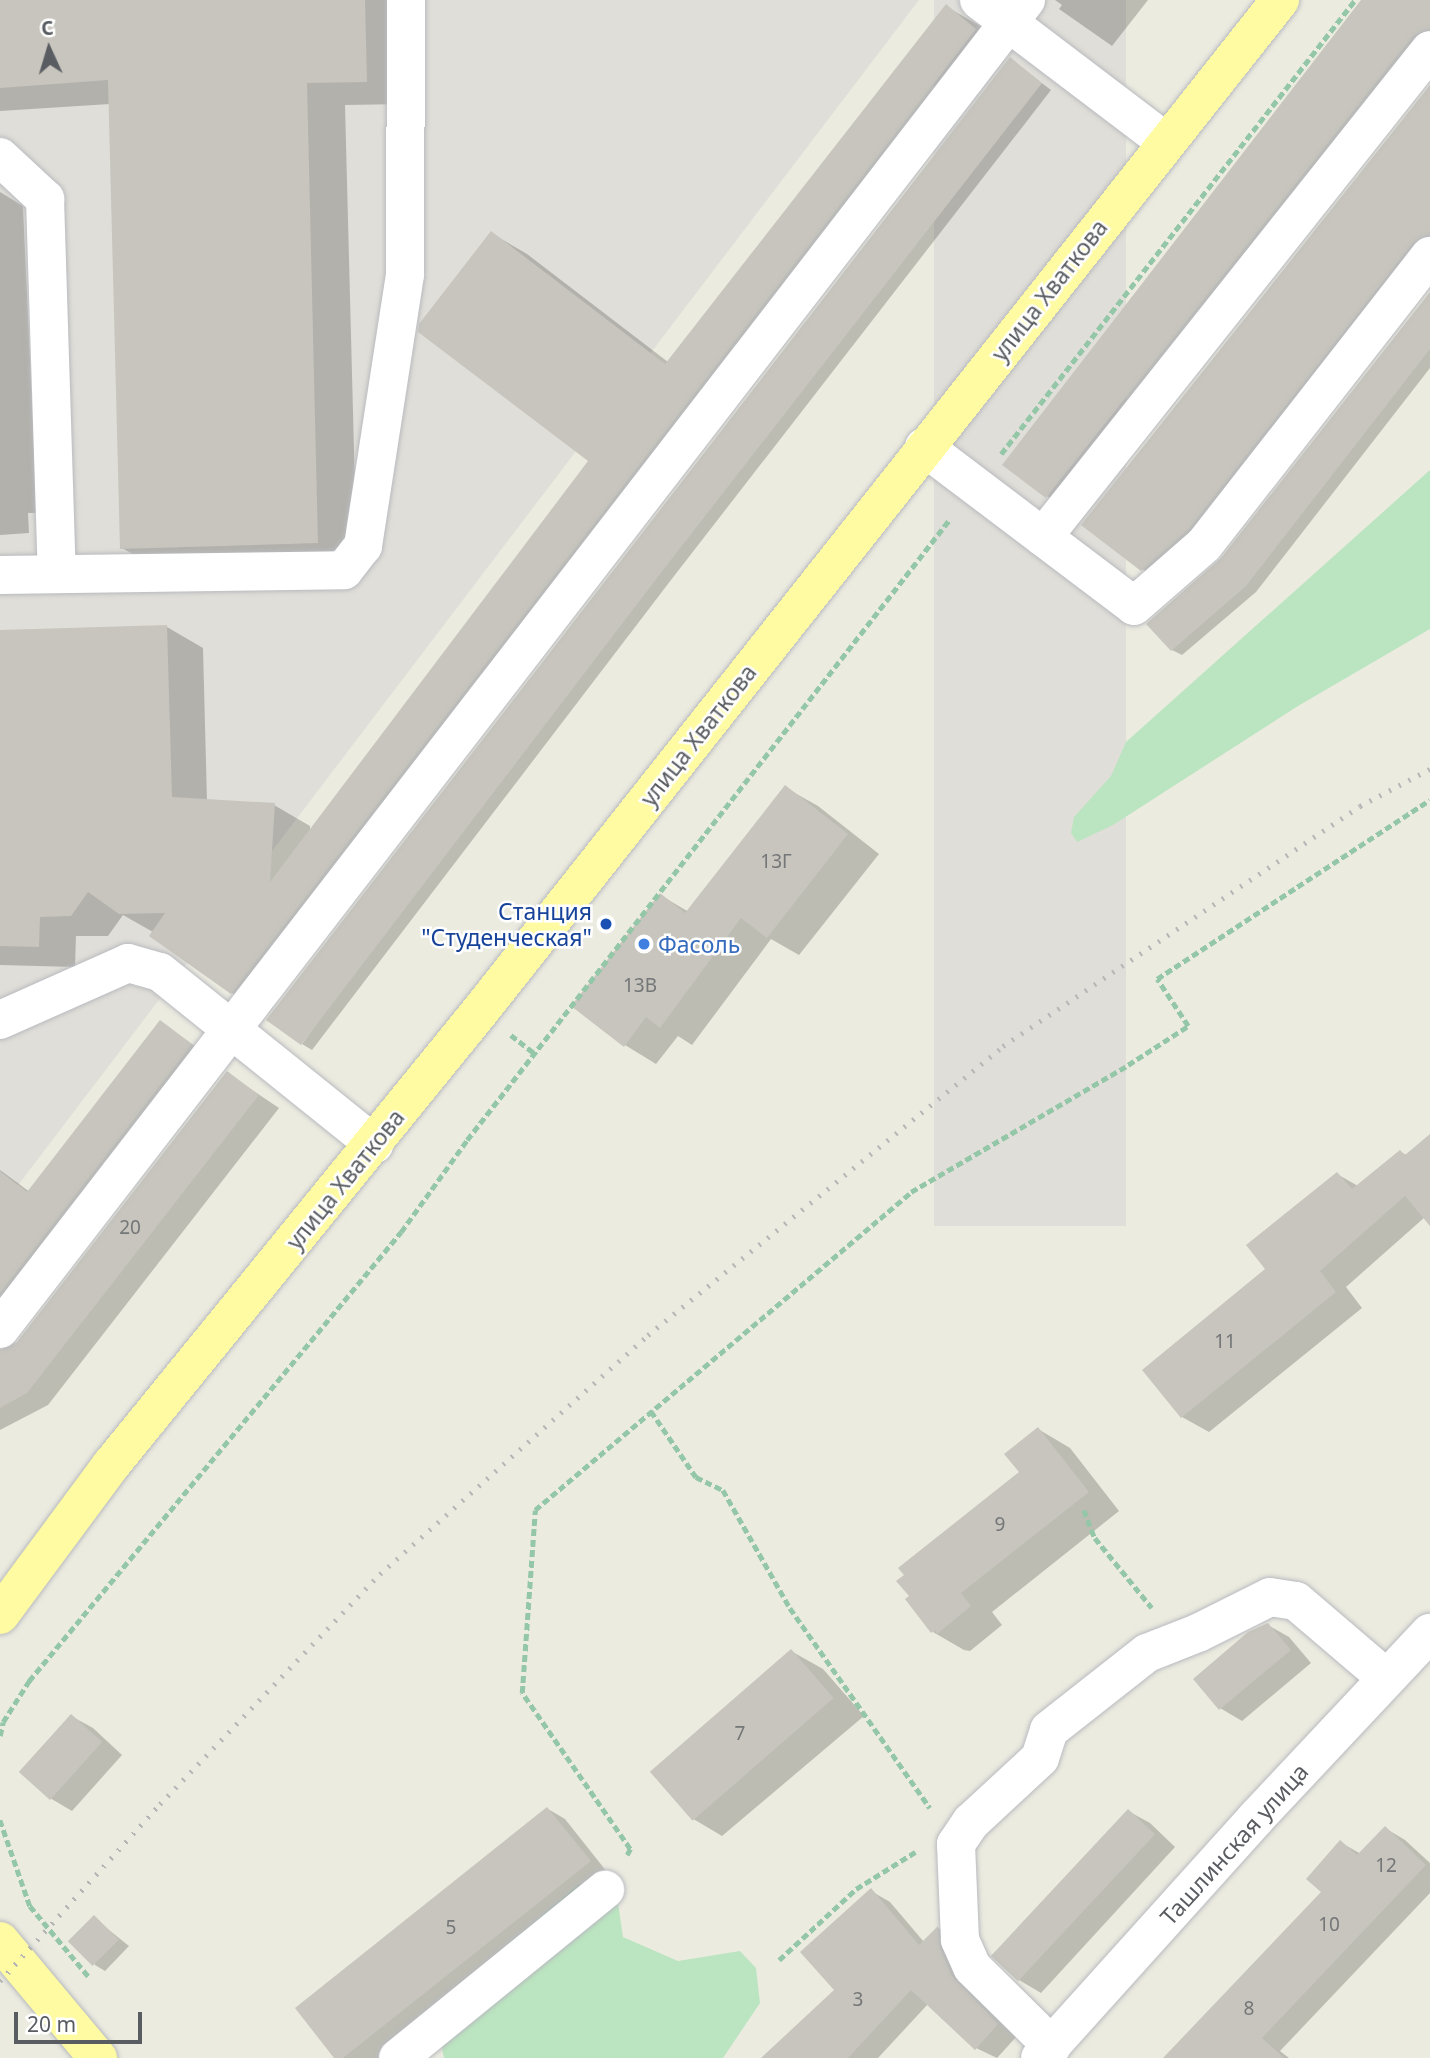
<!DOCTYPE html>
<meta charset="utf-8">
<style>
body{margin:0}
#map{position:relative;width:1430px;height:2058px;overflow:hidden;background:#ecebe0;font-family:"Noto Sans",sans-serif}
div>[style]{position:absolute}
.industrial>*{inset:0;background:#e0ded8;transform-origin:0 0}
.green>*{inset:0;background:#bbe5c0}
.shadow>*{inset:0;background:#0003}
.building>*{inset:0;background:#c7c5bd;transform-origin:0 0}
.path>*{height:4.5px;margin-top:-2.25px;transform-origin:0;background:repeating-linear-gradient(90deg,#94c6a8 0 7px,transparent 0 10.5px)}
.roads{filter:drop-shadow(0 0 2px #b8babf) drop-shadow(0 0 2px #b8babf)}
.minor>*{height:38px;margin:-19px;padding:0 19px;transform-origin:19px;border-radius:19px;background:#fff}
.major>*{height:38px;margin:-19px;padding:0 19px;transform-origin:19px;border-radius:19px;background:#fffba2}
.rail>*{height:5px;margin-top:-2.5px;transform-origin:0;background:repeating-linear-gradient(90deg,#b4b5b5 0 2px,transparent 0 11px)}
.dots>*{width:19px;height:19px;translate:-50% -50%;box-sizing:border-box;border:4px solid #fff;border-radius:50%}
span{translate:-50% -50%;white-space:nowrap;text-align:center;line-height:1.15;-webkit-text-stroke:5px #fff;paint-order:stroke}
.number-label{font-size:19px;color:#747678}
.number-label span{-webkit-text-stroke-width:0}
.street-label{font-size:23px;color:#595c61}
.transit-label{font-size:23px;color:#164399}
.right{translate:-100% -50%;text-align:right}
.shop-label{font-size:23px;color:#366cbe}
.left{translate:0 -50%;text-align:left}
.north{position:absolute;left:14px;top:14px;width:70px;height:70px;-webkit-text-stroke:5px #fff;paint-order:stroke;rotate:356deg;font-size:19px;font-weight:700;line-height:28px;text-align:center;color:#595c61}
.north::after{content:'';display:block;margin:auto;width:24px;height:32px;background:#595c61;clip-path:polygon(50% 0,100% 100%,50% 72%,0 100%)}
.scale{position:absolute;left:14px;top:2012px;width:128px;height:32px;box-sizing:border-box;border:4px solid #595c61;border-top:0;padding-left:9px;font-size:21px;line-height:24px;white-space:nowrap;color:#595c61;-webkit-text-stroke:5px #fff;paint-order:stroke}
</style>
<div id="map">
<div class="industrial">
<div style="clip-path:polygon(0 0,919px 0,0 1209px)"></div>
<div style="left:934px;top:0;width:192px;height:1226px"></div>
</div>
<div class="green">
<div style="clip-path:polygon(1430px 470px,1430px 629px,1298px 706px,1113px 825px,1077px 842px,1071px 833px,1074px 817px,1111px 776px,1126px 742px)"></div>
<div style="clip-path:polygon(579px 1884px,617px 1896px,623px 1937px,678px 1961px,740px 1951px,756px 1968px,760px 2003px,723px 2058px,444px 2058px,433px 2007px)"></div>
</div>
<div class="shadow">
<div style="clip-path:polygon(0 0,403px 0,406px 104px,345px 105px,357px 565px,161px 570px,122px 548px,110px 104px,0 111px)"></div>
<div style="clip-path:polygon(1055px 0,1148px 0,1112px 46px,1059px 9px,1062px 5px)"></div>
<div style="clip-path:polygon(1363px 0,1430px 0,1430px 37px,1057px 502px,1047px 496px)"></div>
<div style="clip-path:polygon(947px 7px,982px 27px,268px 1014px,232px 993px,153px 932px,123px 915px,108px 936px,76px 936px,75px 967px,0 965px,0 631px,167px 627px,203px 648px,207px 801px,274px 805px,310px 826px,310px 832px,591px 461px,491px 233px,527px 254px,668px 362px)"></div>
<div style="clip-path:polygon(1010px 59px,1051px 90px,671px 580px,312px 1050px,302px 1044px)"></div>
<div style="clip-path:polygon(1430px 88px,1430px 243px,1198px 535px,1152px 575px,1142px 569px)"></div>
<div style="clip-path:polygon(0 192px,23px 206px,37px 513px,28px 513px,29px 533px,0 535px)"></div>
<div style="clip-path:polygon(1430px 294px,1430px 368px,1256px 592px,1182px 655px,1172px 650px,1223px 560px)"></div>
<div style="clip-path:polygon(786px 788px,818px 806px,879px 854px,799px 955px,771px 939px,692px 1045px,678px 1036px,656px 1064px,625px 1045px,660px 895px,689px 912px)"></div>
<div style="clip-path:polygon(160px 1022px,212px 1058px,0 1336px,0 1170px,30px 1192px)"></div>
<div style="clip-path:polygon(227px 1073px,279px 1108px,48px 1405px,0 1430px,0 1347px,1px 1352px,19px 1344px)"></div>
<div style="clip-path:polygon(1430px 1136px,1430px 1223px,1425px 1217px,1346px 1287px,1362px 1308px,1209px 1432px,1182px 1417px,1268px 1270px,1337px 1174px,1358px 1186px,1400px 1152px,1407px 1155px)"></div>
<div style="clip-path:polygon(1038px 1429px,1070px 1448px,1119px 1511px,992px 1612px,1002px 1625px,970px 1651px,964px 1650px,933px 1632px,1021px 1473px)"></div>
<div style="clip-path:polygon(1268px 1625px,1289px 1637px,1311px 1663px,1242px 1721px,1220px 1708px)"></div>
<div style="clip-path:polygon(791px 1651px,823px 1669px,864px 1716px,722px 1836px,690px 1817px)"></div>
<div style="clip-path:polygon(71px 1716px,93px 1728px,122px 1755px,72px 1811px,50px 1798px)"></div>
<div style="clip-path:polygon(548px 1809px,565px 1819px,607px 1872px,397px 2058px,336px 2058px)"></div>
<div style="clip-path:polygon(1128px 1811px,1150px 1823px,1175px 1847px,1041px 1993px,1019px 1980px)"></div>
<div style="clip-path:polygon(1385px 1828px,1405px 1840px,1430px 1863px,1430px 1893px,1280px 2051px,1289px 2058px,1166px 2058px,1323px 1892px,1340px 1842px,1361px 1854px)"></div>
<div style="clip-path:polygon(871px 1891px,890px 1902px,924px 1942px,938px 1928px,957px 1939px,1017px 2036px,997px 2058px,976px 2048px,928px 2004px,878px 2058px,762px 2058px,836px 1990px)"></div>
<div style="clip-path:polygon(94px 1918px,129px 1946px,105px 1971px,95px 1965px)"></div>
</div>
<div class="building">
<div style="clip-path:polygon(0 0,365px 0,367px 82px,307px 83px,318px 543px,120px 549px,108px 80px,0 88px)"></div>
<div style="clip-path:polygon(1361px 0,1430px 0,1430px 29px,1413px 36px,1046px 498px,1039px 493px,1002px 465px)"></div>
<div style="clip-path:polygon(946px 4px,976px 29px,231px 994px,149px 936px,165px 913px,119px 914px,88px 892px,71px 916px,40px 917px,39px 947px,0 946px,0 630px,167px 625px,172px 797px,275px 803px,270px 882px,588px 461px,418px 332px,419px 324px,491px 231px,665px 364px)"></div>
<div style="clip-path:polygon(1010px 57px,1042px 83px,660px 574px,301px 1045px,266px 1020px)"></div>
<div style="clip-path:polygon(1430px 85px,1430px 235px,1413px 243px,1188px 530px,1141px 571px,1081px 525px)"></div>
<div style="clip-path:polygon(1430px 292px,1430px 349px,1246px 586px,1171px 651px,1146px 624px,1221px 558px)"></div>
<div style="clip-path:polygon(785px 785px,848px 834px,767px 938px,741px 918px,660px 1028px,646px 1017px,624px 1047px,571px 1006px,660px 893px,685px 913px)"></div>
<div style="clip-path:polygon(160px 1020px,192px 1044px,0 1293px,0 1171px,27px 1192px)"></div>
<div style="clip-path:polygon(227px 1071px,259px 1095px,27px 1393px,0 1408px,0 1350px,17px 1342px)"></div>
<div style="clip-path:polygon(1430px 1134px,1430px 1226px,1405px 1196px,1320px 1271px,1336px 1292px,1181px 1418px,1142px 1370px,1265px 1269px,1246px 1245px,1337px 1172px,1352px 1189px,1400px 1150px,1405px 1155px)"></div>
<div style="clip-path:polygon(1038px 1427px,1089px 1492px,961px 1593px,971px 1606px,937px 1634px,935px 1630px,931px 1633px,905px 1599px,909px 1596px,896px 1581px,904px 1575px,898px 1568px,1019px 1472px,1004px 1454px)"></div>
<div style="clip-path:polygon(1268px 1623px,1291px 1650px,1219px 1710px,1193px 1679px,1248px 1632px)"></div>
<div style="left:791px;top:1649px;width:65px;height:187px;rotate:49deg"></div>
<div style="left:71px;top:1714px;width:42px;height:78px;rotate:42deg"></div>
<div style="clip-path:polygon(547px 1807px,591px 1861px,343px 2058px,334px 2058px,295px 2008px)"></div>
<div style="left:1128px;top:1809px;width:37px;height:201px;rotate:43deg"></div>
<div style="clip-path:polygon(1385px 1826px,1426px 1865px,1262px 2038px,1284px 2058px,1163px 2058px,1321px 1892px,1306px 1879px,1340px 1840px,1357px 1855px)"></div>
<div style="clip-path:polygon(871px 1888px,919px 1945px,938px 1926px,940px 1948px,952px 1976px,998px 2024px,975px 2050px,911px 1990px,848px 2058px,761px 2058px,834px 1990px,800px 1952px)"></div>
<div style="left:94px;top:1915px;width:35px;height:37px;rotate:45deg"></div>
</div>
<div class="path">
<div style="left:1001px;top:454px;width:576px;rotate:-52.06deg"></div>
<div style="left:511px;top:1035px;width:29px;rotate:38deg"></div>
<div style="left:651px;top:1411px;width:80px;rotate:55.7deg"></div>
<div style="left:696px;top:1477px;width:30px;rotate:26deg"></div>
<div style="left:723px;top:1490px;width:136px;rotate:60.4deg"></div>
<div style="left:790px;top:1608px;width:244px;rotate:55deg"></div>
<div style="left:1084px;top:1510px;width:30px;rotate:69deg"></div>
<div style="left:1095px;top:1538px;width:90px;rotate:50.8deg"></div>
<div style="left:0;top:1736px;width:14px;rotate:-78deg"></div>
<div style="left:3px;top:1722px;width:49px;rotate:-57.6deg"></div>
<div style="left:29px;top:1681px;width:583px;rotate:-50.36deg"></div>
<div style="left:401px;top:1232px;width:113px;rotate:-54.3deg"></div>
<div style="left:467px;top:1140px;width:787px;rotate:-52.13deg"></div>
<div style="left:0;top:1820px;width:91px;rotate:70.8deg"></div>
<div style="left:30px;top:1906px;width:92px;rotate:50.3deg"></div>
<div style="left:627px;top:1855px;width:7px;rotate:-63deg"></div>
<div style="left:630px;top:1849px;width:190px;rotate:-124.7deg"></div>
<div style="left:522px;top:1693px;width:183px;rotate:-85.9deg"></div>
<div style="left:535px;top:1510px;width:492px;rotate:-40.2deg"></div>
<div style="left:911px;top:1192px;width:251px;rotate:-30.3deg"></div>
<div style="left:1128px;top:1065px;width:72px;rotate:-33deg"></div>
<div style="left:1188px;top:1026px;width:56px;rotate:-123.4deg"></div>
<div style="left:1157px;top:979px;width:326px;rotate:-33.3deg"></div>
<div style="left:779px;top:1960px;width:105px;rotate:-42.7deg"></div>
<div style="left:856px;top:1889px;width:70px;rotate:-32.1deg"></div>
</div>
<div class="roads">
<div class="minor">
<div style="left:979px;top:0;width:235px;rotate:37.2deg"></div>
<div style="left:0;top:157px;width:62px;rotate:43deg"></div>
<div style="left:45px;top:199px;width:375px;rotate:88.2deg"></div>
<div style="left:924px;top:447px;width:263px;rotate:37.1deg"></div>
<div style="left:1134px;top:606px;width:93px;rotate:-41.1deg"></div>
<div style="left:1204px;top:545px;width:367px;rotate:-52deg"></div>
<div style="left:1043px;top:537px;width:622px;rotate:-51.53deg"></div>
<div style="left:0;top:575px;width:344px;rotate:-0.8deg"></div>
<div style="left:344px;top:570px;width:31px;rotate:-52deg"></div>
<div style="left:363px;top:546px;width:274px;rotate:-81.2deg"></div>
<div style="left:405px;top:275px;width:275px;rotate:-89.8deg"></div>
<div style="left:0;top:1020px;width:140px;rotate:-24deg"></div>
<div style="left:128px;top:963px;width:33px;rotate:16deg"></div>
<div style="left:160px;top:972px;width:275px;rotate:38.8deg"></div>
<div style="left:0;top:1329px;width:1679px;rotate:-52.33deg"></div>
<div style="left:1052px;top:2046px;width:112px;rotate:-135.4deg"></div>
<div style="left:972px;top:1967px;width:30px;rotate:-114deg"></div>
<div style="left:960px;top:1940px;width:96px;rotate:-92.4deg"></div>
<div style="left:956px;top:1844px;width:27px;rotate:-56deg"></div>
<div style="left:971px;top:1822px;width:94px;rotate:-42.8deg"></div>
<div style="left:1040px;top:1758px;width:29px;rotate:-72deg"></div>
<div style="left:1049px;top:1730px;width:125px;rotate:-38.2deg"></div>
<div style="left:1147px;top:1653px;width:55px;rotate:-21.4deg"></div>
<div style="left:1198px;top:1633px;width:80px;rotate:-26.6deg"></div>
<div style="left:1270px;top:1597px;width:26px;rotate:9deg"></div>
<div style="left:1296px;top:1601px;width:118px;rotate:40.5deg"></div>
<div style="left:398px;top:2058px;width:267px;rotate:-39.1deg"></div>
<div style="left:1040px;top:2058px;width:323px;rotate:-48deg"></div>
<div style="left:1256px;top:1818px;width:254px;rotate:-46.8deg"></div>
</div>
<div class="major">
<div style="left:0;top:1615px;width:187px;rotate:-53.5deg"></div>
<div style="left:111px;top:1465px;width:586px;rotate:-50.88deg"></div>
<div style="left:481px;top:1010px;width:1288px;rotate:-51.65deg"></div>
<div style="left:0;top:1941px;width:153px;rotate:50.1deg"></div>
</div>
</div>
<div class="rail">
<div style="left:0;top:1981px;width:239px;rotate:-47.9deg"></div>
<div style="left:160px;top:1804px;width:318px;rotate:-46.3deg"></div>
<div style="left:380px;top:1574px;width:359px;rotate:-41.7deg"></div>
<div style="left:648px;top:1335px;width:458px;rotate:-39.1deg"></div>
<div style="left:1003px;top:1046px;width:430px;rotate:-33.9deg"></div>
<div style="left:1360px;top:806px;width:79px;rotate:-27.9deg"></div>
</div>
<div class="dots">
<div style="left:606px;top:924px;background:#1a4fb4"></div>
<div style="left:644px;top:944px;background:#3f7fe0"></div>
</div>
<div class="number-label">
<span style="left:776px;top:862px">13Г</span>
<span style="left:640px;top:986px">13В</span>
<span style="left:130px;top:1228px">20</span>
<span style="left:1225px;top:1342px">11</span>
<span style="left:1000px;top:1525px">9</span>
<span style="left:740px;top:1734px">7</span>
<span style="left:1386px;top:1866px">12</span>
<span style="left:1329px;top:1925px">10</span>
<span style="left:451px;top:1928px">5</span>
<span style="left:858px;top:2000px">3</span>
<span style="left:1249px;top:2009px">8</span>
</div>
<div class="street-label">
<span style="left:1049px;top:290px;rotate:-52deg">улица Хваткова</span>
<span style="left:698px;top:735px;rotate:-52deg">улица Хваткова</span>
<span style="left:345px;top:1179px;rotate:-51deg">улица Хваткова</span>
<span style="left:1234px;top:1844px;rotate:-48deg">Ташлинская улица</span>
</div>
<div class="transit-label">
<span class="right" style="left:592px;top:924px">Станция<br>"Студенческая"</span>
</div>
<div class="shop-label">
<span class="left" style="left:658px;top:944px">Фасоль</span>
</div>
<div class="north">С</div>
<div class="scale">20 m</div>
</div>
